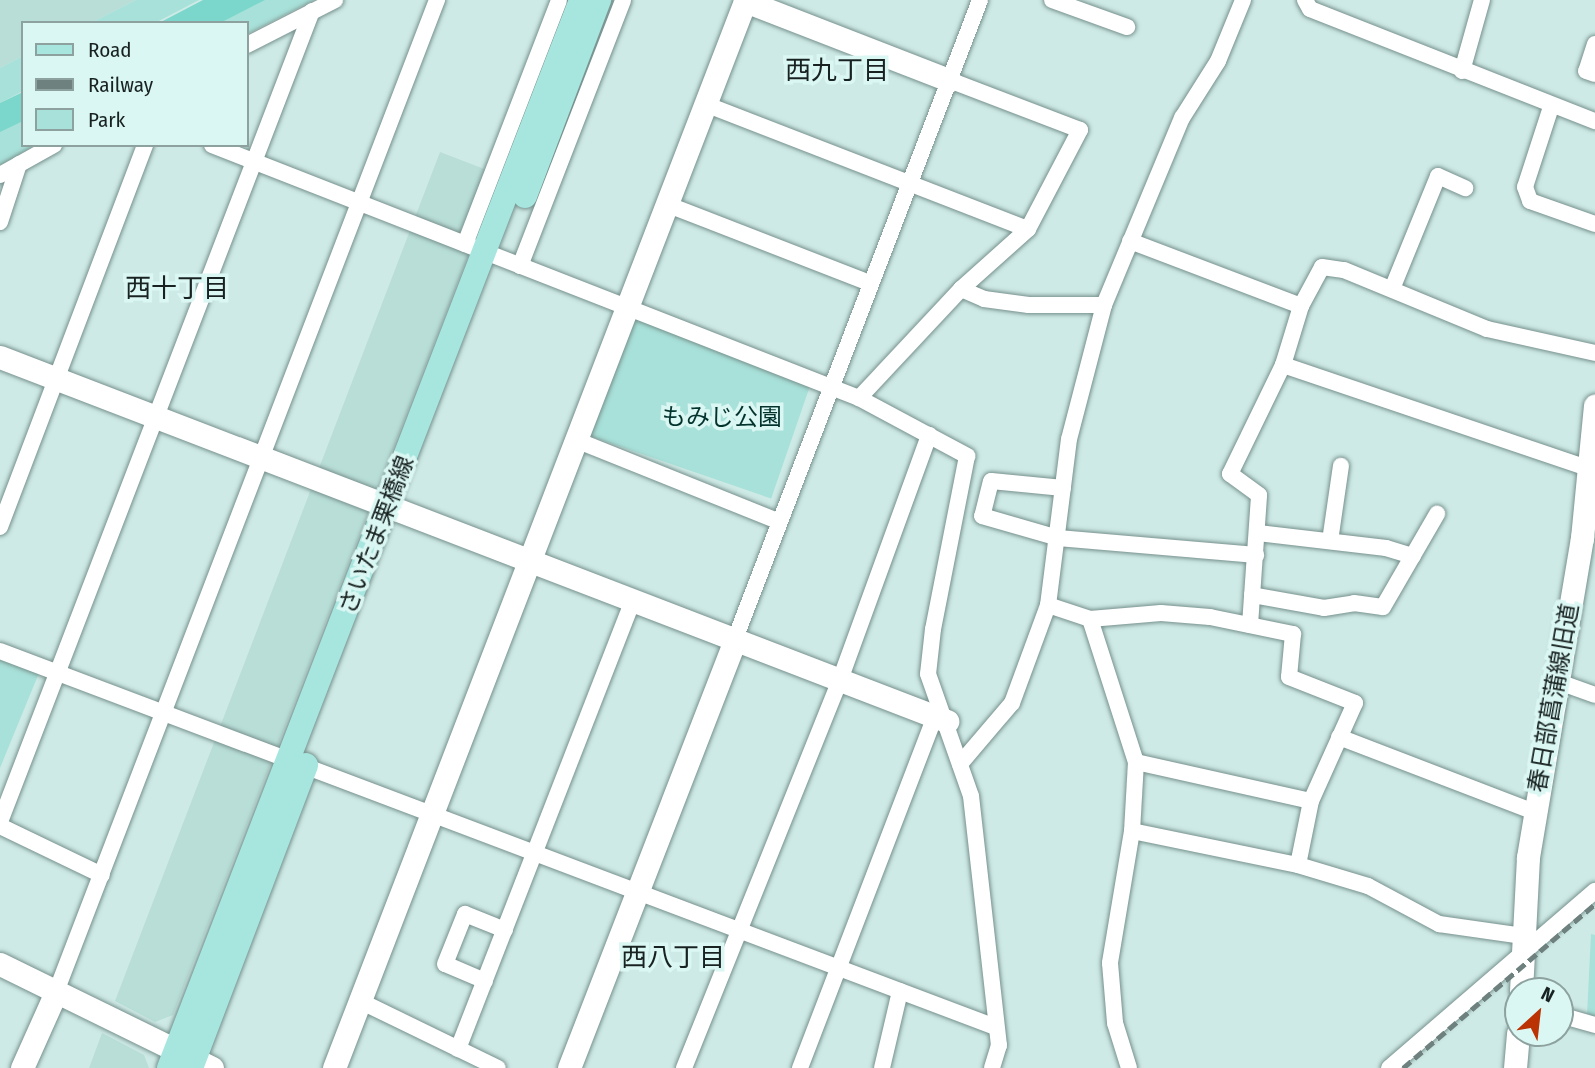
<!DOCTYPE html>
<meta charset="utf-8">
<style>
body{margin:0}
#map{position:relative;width:1595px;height:1068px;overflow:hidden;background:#ceeae6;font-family:"Fira Sans Condensed","Noto Sans JP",sans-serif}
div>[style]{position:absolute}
.built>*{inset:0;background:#b9ded8}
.green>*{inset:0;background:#a8e1d9;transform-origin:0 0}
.water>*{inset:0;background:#7bd7cb}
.roads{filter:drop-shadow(0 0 2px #77918d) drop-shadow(0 0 2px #77918d)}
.street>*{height:16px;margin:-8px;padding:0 8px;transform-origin:8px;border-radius:8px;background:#fff}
.secondary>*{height:23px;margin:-11.5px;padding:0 11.5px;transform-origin:11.5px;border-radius:11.5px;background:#fff}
.primary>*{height:24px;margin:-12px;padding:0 12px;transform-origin:12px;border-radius:12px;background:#a6e6df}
.rail>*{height:4.5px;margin-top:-2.25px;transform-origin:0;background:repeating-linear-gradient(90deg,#6e817e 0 10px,transparent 0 15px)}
span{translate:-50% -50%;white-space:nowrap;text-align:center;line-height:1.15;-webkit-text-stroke:7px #dbf7f3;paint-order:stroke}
.park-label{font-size:24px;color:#04332e}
.street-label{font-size:24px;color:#182321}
.neighbourhood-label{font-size:26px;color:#182321}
.legend{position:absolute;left:21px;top:21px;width:228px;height:126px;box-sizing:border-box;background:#dbf7f3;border:2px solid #8da29f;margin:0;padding:9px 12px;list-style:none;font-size:21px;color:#182321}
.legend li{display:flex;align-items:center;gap:14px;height:35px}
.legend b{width:35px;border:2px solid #8da29f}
.north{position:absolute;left:1504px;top:977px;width:70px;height:70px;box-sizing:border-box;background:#dbf7f3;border:2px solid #8da29f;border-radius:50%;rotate:27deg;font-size:19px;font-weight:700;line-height:28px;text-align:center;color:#182321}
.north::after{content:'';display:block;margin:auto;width:24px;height:32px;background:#bb3204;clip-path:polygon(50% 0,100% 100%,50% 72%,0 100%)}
</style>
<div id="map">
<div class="built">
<div style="clip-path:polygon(0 0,136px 0,91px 23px,23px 23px,23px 56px,0 68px)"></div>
<div style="clip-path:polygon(440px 152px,487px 170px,469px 253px,173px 1015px,155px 1022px,115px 1001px)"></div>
<div style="clip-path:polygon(102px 1033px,144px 1055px,149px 1068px,89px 1068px)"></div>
</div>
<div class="green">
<div style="clip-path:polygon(136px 0,199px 0,155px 23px,91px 23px)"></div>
<div style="clip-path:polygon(259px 0,314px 0,247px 34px,247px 23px,214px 23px)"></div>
<div style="clip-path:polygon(23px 56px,23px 91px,0 103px,0 68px)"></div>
<div style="clip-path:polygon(23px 119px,23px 145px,36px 145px,0 165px,0 130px)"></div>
<div style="left:631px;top:316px;width:192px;height:127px;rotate:19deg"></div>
<div style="clip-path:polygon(0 653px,41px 668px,0 768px)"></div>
<div style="clip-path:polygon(1591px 934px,1595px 935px,1595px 1017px,1587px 1015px)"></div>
</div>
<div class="water">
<div style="clip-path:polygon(203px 0,265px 0,220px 23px,159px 23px)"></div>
<div style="clip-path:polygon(23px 92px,23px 121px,0 132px,0 103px)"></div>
</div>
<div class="roads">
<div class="street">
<div style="left:1052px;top:0;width:80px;rotate:19.8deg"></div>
<div style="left:1305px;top:0;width:10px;rotate:61deg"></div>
<div style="left:1310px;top:9px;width:306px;rotate:21.5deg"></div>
<div style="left:1595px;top:44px;width:28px;rotate:108deg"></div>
<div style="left:1586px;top:71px;width:9px;rotate:18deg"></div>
<div style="left:247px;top:45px;width:99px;rotate:-27.1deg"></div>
<div style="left:1462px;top:71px;width:74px;rotate:-74.3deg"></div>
<div style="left:705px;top:104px;width:346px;rotate:21.2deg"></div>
<div style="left:1551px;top:107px;width:84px;rotate:108deg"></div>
<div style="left:1525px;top:187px;width:15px;rotate:70deg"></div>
<div style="left:1530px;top:201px;width:69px;rotate:19.5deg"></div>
<div style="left:212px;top:145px;width:695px;rotate:21.36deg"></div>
<div style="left:859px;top:398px;width:123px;rotate:28.2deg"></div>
<div style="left:967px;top:456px;width:176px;rotate:101.1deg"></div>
<div style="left:933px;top:629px;width:45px;rotate:96.3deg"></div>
<div style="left:928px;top:674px;width:129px;rotate:70.6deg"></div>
<div style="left:971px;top:796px;width:251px;rotate:83.6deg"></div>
<div style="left:999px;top:1045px;width:24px;rotate:107deg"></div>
<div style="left:0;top:175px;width:62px;rotate:-29.1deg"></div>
<div style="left:666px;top:204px;width:219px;rotate:21.2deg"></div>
<div style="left:0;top:222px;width:61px;rotate:-71.9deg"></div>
<div style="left:1130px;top:241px;width:183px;rotate:20.8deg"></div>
<div style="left:1301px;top:306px;width:62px;rotate:107deg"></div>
<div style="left:1283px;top:365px;width:325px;rotate:18.7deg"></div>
<div style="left:465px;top:244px;width:261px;rotate:-68.9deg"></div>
<div style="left:520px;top:266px;width:285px;rotate:-68.8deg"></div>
<div style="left:961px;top:289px;width:25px;rotate:23deg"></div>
<div style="left:984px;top:299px;width:45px;rotate:7.6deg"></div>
<div style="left:1029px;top:305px;width:75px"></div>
<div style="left:1104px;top:305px;width:203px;rotate:-67.4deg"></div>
<div style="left:1182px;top:118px;width:67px;rotate:-57.7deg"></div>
<div style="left:1218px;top:61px;width:66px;rotate:-67.7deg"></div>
<div style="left:1392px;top:289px;width:122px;rotate:-67.8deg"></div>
<div style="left:1438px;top:176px;width:30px;rotate:24deg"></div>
<div style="left:1104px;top:305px;width:138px;rotate:104.6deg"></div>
<div style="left:1069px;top:439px;width:167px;rotate:97.2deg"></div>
<div style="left:1048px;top:605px;width:44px;rotate:18.4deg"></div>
<div style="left:1090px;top:619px;width:150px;rotate:72.2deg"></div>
<div style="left:1136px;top:762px;width:69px;rotate:93.3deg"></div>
<div style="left:1132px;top:831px;width:134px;rotate:99.5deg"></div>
<div style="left:1110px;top:963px;width:60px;rotate:85.2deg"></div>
<div style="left:1115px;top:1023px;width:47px;rotate:72.7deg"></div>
<div style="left:1301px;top:306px;width:44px;rotate:-61.7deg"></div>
<div style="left:1322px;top:267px;width:22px;rotate:8deg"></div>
<div style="left:1344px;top:270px;width:155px;rotate:22.4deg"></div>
<div style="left:1487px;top:329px;width:111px;rotate:12.5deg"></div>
<div style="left:859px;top:398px;width:149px;rotate:-46.9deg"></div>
<div style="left:961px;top:289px;width:90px;rotate:-41.8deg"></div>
<div style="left:1028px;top:229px;width:112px;rotate:-62.3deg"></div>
<div style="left:1080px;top:130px;width:140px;rotate:-159.1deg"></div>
<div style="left:576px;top:440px;width:217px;rotate:21.9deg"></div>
<div style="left:1063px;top:488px;width:72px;rotate:-174.4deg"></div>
<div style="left:991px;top:481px;width:36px;rotate:104deg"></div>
<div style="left:982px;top:516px;width:79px;rotate:16.1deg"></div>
<div style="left:1058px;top:538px;width:199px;rotate:4.9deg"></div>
<div style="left:0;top:527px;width:409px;rotate:-69.2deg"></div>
<div style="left:1258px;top:533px;width:129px;rotate:6.7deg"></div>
<div style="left:1386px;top:548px;width:28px;rotate:17deg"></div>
<div style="left:1330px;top:541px;width:76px;rotate:-81.7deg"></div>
<div style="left:1252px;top:595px;width:73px;rotate:10.2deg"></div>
<div style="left:1324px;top:608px;width:30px;rotate:-9deg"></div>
<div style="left:1354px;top:603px;width:29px;rotate:8deg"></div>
<div style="left:1383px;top:607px;width:108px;rotate:-59.9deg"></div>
<div style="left:1090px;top:619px;width:71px;rotate:-4.8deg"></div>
<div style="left:1161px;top:613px;width:49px;rotate:4.7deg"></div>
<div style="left:1210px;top:617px;width:85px;rotate:11.6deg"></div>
<div style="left:1293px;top:634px;width:43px;rotate:95.3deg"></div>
<div style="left:1289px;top:677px;width:71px;rotate:21.5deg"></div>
<div style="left:1355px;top:703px;width:107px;rotate:114.2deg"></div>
<div style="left:1311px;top:801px;width:65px;rotate:101.5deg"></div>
<div style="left:1250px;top:625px;width:130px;rotate:-86deg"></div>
<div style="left:1259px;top:495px;width:36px;rotate:-144deg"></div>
<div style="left:1230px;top:474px;width:121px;rotate:-64.1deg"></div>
<div style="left:735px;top:639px;width:684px;rotate:-69.02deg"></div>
<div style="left:0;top:651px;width:1064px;rotate:20.7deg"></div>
<div style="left:1556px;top:681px;width:41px;rotate:19.7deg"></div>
<div style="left:1339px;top:737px;width:209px;rotate:21deg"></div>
<div style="left:1136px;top:762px;width:179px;rotate:12.6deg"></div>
<div style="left:960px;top:764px;width:80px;rotate:-49.6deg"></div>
<div style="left:1012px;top:703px;width:104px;rotate:-69.8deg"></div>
<div style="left:0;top:822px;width:869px;rotate:-68.96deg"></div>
<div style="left:0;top:826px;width:113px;rotate:25.7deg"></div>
<div style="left:1132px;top:831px;width:169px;rotate:11.6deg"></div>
<div style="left:1298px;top:865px;width:73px;rotate:16.7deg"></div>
<div style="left:1368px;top:886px;width:81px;rotate:28.2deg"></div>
<div style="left:1439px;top:924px;width:85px;rotate:8.1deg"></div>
<div style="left:485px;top:981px;width:43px;rotate:-157deg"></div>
<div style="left:445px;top:964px;width:54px;rotate:-68.2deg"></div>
<div style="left:465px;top:914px;width:43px;rotate:21.8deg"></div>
<div style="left:56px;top:992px;width:1063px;rotate:-68.99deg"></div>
<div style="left:360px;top:1001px;width:153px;rotate:25.9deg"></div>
<div style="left:1560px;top:1015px;width:36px;rotate:16deg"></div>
<div style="left:458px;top:1049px;width:482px;rotate:-68.7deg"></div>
<div style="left:684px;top:1068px;width:418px;rotate:-68.1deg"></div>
<div style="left:840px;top:680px;width:261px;rotate:-70deg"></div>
<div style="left:800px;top:1068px;width:376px;rotate:-69deg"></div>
<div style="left:882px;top:1068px;width:79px;rotate:-76.8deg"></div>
<div style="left:1389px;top:1068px;width:272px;rotate:-40.7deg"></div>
</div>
<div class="secondary">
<div style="left:0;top:357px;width:1015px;rotate:21.03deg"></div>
<div style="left:0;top:964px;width:236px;rotate:26.1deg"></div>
<div style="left:1521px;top:991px;width:134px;rotate:-87deg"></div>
<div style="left:1528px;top:857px;width:324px;rotate:-80.4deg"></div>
<div style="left:1582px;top:538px;width:133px;rotate:-84.4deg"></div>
<div style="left:22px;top:1068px;width:83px;rotate:-65.9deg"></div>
<div style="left:334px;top:1068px;width:1143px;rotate:-68.93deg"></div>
<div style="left:745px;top:1px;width:219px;rotate:21.2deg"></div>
<div style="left:569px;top:1068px;width:460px;rotate:-68.8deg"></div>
<div style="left:1515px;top:1068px;width:35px;rotate:-85deg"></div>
</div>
<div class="primary">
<div style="left:525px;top:196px;width:210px;rotate:-69.3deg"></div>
<div style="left:169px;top:1068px;width:1145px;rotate:-68.9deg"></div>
<div style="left:191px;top:1068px;width:324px;rotate:-69.2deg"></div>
</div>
</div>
<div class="rail">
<div style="left:1403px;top:1068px;width:253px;rotate:-40.5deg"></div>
</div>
<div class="park-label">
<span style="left:722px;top:418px">もみじ公園</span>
</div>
<div class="street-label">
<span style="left:377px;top:535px;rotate:-69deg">さいたま栗橋線</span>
<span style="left:1554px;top:698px;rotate:-80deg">春日部菖蒲線旧道</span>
</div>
<div class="neighbourhood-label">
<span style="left:837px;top:71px">西九丁目</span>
<span style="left:177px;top:289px">西十丁目</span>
<span style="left:673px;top:958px">西八丁目</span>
</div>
<ul class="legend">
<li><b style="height:9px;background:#a6e6df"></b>Road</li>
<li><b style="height:9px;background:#6e817e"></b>Railway</li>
<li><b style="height:19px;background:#a8e1d9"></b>Park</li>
</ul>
<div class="north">N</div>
</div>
